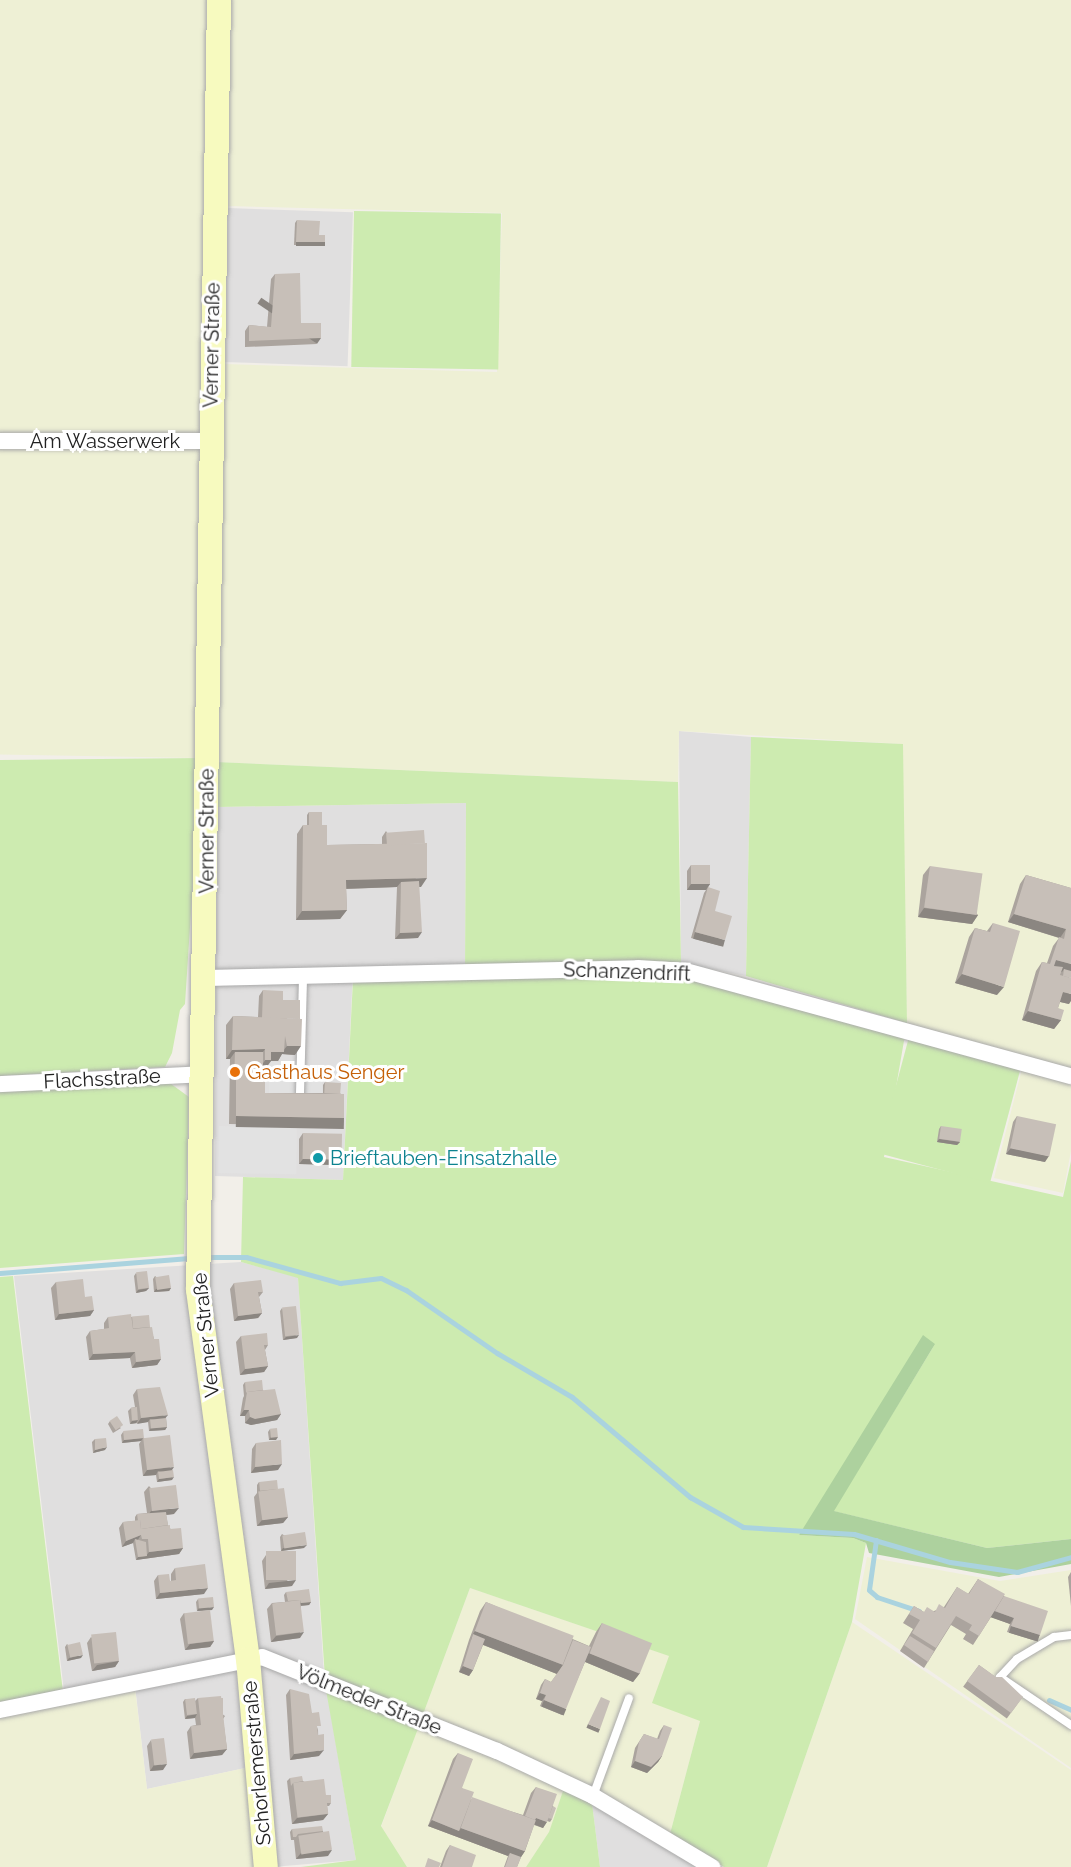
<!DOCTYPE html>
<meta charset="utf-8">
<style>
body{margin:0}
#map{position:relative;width:1071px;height:1867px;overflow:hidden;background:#f2efe9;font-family:Raleway,sans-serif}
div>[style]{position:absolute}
.residential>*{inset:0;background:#e0dfdf;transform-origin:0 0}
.farmland>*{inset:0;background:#eef0d5;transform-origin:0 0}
.grass>*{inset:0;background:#cdebb0;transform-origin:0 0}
.forest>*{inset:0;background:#add19e}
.parking>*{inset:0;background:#e2e2e2;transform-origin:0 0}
.stream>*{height:5px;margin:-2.5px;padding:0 2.5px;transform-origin:2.5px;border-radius:2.5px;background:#aad3df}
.roads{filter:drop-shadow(0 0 2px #a9a9a9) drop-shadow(0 0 2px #a9a9a9)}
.lane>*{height:8px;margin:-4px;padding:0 4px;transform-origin:4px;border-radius:4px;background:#fff}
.street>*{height:16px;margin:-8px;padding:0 8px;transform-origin:8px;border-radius:8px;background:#fff}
.secondary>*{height:24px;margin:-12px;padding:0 12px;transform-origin:12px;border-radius:12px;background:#f7fabf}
.wall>*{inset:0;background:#aba49e;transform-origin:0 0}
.shaded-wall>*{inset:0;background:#8b8681;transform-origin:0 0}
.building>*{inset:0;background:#c7bfb8;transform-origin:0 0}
.dots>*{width:16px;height:16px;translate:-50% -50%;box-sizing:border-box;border:3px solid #fff;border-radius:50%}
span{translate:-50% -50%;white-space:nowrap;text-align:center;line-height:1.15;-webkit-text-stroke:6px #fff;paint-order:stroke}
.street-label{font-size:20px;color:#222}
.food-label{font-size:20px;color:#c56008}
.left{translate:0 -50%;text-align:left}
.culture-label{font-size:20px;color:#0d838f}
</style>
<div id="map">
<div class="residential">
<div style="left:228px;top:208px;width:125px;height:154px;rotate:2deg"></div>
<div style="clip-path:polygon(679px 731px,751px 737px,746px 976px,681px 963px)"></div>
<div style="clip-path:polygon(466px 803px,465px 967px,353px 971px,343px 1180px,215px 1176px,217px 807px)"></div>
<div style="clip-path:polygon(241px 1262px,298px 1277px,324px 1674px,356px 1860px,272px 1867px,250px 1767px,147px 1789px,134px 1677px,64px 1691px,14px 1276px)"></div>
<div style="clip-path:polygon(592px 1803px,696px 1867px,600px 1867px)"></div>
</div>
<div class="farmland">
<div style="left:0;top:0;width:211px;height:436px"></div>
<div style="clip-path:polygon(230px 0,1071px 0,1071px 1151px,1063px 1193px,994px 1178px,1025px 1057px,907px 1023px,902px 744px,679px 731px,678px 782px,216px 762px,224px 364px,497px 372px,502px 213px,227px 206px)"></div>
<div style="left:205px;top:445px;width:313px;height:205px;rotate:91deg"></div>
<div style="clip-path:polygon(867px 1557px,1000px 1581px,1071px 1570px,1071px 1768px,855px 1619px)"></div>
<div style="clip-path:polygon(470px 1588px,670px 1656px,700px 1721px,670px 1834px,564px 1788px,549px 1833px,526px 1867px,407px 1867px,381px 1827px)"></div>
<div style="clip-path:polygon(852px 1622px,1071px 1770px,1071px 1867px,767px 1867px)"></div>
<div style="clip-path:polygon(135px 1688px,147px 1789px,250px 1767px,260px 1867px,0 1867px,0 1717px)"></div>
</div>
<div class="grass">
<div style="left:354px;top:211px;width:147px;height:156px;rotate:1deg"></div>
<div style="clip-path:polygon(751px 737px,903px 744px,907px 1023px,746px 976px)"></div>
<div style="clip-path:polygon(201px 758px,185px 1004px,180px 1010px,172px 1053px,165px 1067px,0 1076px,0 760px)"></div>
<div style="clip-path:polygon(216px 762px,678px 782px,681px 963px,465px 967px,466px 803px,217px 807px)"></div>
<div style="clip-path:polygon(688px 975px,905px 1035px,884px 1157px,1063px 1197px,1071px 1161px,1071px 1539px,987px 1548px,833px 1511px,935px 1344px,799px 1535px,853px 1538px,866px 1543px,852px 1622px,767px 1867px,724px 1867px,670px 1834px,700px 1721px,652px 1703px,669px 1656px,470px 1588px,422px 1717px,325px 1678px,298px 1278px,241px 1262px,243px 1177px,343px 1180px,353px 979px)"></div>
<div style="left:909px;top:1037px;width:116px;height:120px;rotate:15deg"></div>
<div style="clip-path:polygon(167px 1081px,189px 1097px,184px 1254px,0 1268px,0 1089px)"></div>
<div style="clip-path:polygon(13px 1276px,63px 1692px,0 1703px,0 1277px)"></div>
<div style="clip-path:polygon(326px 1690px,419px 1726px,381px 1826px,407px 1867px,301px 1867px,356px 1860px)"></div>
<div style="clip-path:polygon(564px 1788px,592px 1803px,600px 1867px,526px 1867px,549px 1832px)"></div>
</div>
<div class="forest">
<div style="clip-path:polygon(923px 1335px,935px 1344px,834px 1511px,987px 1548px,1071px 1539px,1071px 1564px,999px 1577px,869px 1553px,866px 1543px,853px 1538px,799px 1535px)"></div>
</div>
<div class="parking">
<div style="clip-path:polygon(269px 1062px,299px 1062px,299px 1072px,322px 1072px,322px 1099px,269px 1099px)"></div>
<div style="left:219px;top:1126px;width:78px;height:47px;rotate:1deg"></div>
</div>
<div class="stream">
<div style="left:205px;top:1257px;width:41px"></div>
<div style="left:246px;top:1257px;width:98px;rotate:15.5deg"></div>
<div style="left:340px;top:1283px;width:41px;rotate:-7deg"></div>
<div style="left:381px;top:1278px;width:28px;rotate:26deg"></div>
<div style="left:406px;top:1290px;width:111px;rotate:34.7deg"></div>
<div style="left:497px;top:1353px;width:87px;rotate:30.4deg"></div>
<div style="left:572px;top:1397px;width:155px;rotate:40.3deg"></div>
<div style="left:690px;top:1497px;width:61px;rotate:29.5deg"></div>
<div style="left:743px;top:1527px;width:111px;rotate:3.6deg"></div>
<div style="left:854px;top:1534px;width:100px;rotate:16.3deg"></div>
<div style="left:950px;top:1562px;width:68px;rotate:8.5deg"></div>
<div style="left:1017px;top:1572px;width:56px;rotate:-15.5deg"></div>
<div style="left:0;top:1273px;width:193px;rotate:-4.5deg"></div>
<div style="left:876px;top:1540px;width:50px;rotate:98deg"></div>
<div style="left:869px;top:1590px;width:11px;rotate:41deg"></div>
<div style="left:877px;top:1597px;width:44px;rotate:18.4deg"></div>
<div style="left:1049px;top:1700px;width:24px;rotate:24deg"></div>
</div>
<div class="roads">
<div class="lane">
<div style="left:300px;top:1093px;width:118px;rotate:-88.5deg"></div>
<div style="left:1071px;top:1635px;width:17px;rotate:173deg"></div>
<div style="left:1054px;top:1637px;width:43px;rotate:149.3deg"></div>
<div style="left:1017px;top:1659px;width:25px;rotate:133deg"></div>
<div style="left:1000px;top:1677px;width:86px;rotate:34.1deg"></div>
<div style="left:593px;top:1796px;width:104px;rotate:-69.8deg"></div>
</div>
<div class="street">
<div style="left:0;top:441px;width:210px"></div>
<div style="left:206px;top:978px;width:432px;rotate:-1.3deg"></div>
<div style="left:638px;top:968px;width:48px;rotate:3.6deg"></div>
<div style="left:686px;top:971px;width:399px;rotate:15.3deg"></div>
<div style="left:0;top:1084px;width:204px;rotate:-2.8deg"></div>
<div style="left:0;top:1710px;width:267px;rotate:-11.4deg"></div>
<div style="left:262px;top:1657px;width:253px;rotate:21.8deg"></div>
<div style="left:497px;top:1751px;width:106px;rotate:25.1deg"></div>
<div style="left:593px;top:1796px;width:139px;rotate:30.8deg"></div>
</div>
<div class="secondary">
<div style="left:219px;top:0;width:1290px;rotate:90.93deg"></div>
<div style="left:198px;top:1290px;width:372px;rotate:82.3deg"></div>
<div style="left:248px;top:1659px;width:209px;rotate:85.1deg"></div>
</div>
</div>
<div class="wall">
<div style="clip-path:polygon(297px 220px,319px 235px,323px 245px,294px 245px,295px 223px)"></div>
<div style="clip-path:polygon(275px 274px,301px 323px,317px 344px,245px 347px,245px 331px,249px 325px,267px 327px,271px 279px)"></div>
<div style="clip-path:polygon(309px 812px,322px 825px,327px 845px,382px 844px,382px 837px,386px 831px,421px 887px,419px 887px,418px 938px,395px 939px,397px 887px,346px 889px,347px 910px,340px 919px,296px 920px,297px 834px,303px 825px,307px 825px,307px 815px)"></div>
<div style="clip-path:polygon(691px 865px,710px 884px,708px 887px,715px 911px,721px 946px,691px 938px,704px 893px,706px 890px,687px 890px,687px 871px)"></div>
<div style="clip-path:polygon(930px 866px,978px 915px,972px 924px,918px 917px,923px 875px)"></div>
<div style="clip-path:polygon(1026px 875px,1071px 888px,1069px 1004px,1060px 1002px,1058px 1008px,1061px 1020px,1054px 1029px,1022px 1020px,1036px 971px,1042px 962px,1047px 963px,1053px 946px,1059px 938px,1008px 922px,1020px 884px)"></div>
<div style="clip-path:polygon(993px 923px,997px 995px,955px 983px,969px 937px,975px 928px,987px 931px)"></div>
<div style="clip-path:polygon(263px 990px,283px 1000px,295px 1055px,282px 1054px,278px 1061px,271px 1061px,265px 1069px,263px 1069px,265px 1093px,323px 1093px,323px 1085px,325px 1082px,341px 1094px,344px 1118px,337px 1126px,229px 1124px,230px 1059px,226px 1059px,226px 1025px,233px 1016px,258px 1017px,259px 996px)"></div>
<div style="clip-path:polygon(1017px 1116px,1045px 1162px,1006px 1154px,1013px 1122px)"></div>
<div style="clip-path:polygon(941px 1126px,960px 1142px,957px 1145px,937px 1142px,939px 1129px)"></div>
<div style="clip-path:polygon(303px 1133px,341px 1159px,337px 1165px,299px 1164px,299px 1139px)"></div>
<div style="clip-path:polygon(136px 1273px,149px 1288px,146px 1291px,136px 1293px,134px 1276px)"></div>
<div style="clip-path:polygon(155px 1276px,171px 1288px,169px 1291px,154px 1292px,153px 1279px)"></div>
<div style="clip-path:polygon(56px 1282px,85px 1297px,94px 1310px,90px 1316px,55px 1320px,51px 1288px)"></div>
<div style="clip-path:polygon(234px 1283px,263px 1292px,259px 1297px,262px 1313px,258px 1318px,234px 1321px,230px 1289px)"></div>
<div style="clip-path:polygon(282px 1308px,297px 1338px,283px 1340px,280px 1311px)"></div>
<div style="clip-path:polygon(108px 1317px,132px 1317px,150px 1327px,161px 1359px,157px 1365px,132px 1368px,130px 1358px,89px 1360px,86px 1337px,90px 1331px,104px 1329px,104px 1323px)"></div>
<div style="clip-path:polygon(241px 1336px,268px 1345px,265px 1350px,268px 1366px,264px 1372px,240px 1375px,236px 1342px)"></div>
<div style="clip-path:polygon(245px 1382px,263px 1390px,281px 1414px,277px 1420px,251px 1425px,245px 1423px,245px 1416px,240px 1416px,243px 1398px,244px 1396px,243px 1385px)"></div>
<div style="clip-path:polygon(137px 1389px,166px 1418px,167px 1427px,165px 1430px,149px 1431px,148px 1422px,130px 1424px,128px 1411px,131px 1408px,135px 1407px,133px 1395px)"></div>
<div style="clip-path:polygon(110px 1421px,121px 1428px,113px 1433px,108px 1424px)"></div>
<div style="clip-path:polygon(270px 1429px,276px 1440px,269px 1440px,268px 1432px)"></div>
<div style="clip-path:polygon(123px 1432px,144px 1438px,172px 1470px,172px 1480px,157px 1482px,156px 1475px,143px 1476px,139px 1444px,141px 1441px,122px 1443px,121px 1435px)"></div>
<div style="clip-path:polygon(95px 1439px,105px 1450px,93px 1453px,92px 1442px)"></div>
<div style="clip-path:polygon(256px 1443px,278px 1470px,251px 1473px,252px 1449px)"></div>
<div style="clip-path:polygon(259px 1482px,278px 1489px,288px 1517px,283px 1523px,257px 1526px,254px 1497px,257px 1493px,257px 1485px)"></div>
<div style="clip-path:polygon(149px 1486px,174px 1514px,166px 1515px,168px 1525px,183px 1548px,179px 1554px,136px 1560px,133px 1543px,122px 1547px,119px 1528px,123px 1522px,135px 1521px,135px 1517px,137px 1514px,147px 1513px,144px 1492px)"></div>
<div style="clip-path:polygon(282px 1534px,304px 1548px,281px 1551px,280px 1537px)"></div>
<div style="clip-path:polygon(266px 1555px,292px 1586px,265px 1589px,262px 1561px)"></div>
<div style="clip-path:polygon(175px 1568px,204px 1594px,156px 1599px,154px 1581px,158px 1575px,170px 1581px,171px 1581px,171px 1574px)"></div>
<div style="clip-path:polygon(1071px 1572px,1071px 1606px,1068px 1577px)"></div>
<div style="clip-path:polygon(978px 1579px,1004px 1596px,1040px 1635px,1036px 1641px,1007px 1632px,1010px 1624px,991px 1617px,973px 1645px,963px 1639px,966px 1634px,951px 1625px,924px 1668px,900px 1651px,913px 1629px,903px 1623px,914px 1606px,924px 1612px,934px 1611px,944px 1607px,957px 1587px,968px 1594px)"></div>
<div style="clip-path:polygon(286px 1592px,311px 1602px,309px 1605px,301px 1606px,300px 1638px,271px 1642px,267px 1609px,272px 1603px,285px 1602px,284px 1595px)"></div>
<div style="clip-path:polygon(198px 1599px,212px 1610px,197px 1611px,196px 1602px)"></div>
<div style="clip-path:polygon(486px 1602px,589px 1646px,596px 1632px,602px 1623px,640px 1673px,633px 1682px,585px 1662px,562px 1715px,540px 1706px,542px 1701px,536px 1699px,541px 1685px,545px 1679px,551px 1682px,557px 1674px,483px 1645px,473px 1670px,469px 1676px,459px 1672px,469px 1640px,480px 1611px)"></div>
<div style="clip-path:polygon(184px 1613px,214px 1641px,210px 1647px,185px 1650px,180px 1619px)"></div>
<div style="clip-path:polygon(91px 1637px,119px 1661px,115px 1667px,92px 1671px,87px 1643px)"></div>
<div style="clip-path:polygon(67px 1644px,81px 1658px,67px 1661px,65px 1647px)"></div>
<div style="left:979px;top:1665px;width:54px;height:27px;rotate:36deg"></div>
<div style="clip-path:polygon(290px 1689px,312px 1713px,318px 1730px,319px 1756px,290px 1760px,286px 1695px)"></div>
<div style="clip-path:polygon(198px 1698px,225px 1716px,223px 1719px,227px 1749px,222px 1755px,190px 1759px,187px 1732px,191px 1726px,196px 1725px,195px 1718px,185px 1719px,183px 1702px,185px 1699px,195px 1701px)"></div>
<div style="clip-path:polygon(664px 1725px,662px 1756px,658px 1762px,647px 1773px,631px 1767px,635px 1748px,644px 1734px,657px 1739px,660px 1731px)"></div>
<div style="clip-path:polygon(151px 1740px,163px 1770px,150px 1771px,147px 1746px)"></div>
<div style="clip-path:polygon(458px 1753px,462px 1788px,471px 1799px,523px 1815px,531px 1793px,536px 1787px,553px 1806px,552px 1819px,550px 1822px,547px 1821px,543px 1828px,534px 1825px,525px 1851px,521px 1857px,517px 1867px,504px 1867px,508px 1856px,428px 1826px,453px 1759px)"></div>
<div style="clip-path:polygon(290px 1778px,303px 1781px,325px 1795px,331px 1803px,329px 1806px,327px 1806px,328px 1814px,323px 1820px,292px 1824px,287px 1781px)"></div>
<div style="clip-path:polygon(292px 1829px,323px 1831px,328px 1856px,296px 1859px,294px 1840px,291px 1840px,290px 1832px)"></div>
<div style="clip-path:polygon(450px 1845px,472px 1867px,440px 1867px,446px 1851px)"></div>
</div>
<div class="shaded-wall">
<div style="left:296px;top:242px;width:29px;height:4px"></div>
<div style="left:321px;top:338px;width:7px;height:72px;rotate:124deg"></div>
<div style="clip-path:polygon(427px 878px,421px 887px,401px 887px,401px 882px,397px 887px,340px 889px,346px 880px)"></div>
<div style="clip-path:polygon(691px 884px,710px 884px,706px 890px,687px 890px)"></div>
<div style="clip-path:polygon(924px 908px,978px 915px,972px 924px,918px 917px)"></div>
<div style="clip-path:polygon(347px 910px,340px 919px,296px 920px,302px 911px)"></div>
<div style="clip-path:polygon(1014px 914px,1066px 929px,1060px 938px,1008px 922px)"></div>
<div style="clip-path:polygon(422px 932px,418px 938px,395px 939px,400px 933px)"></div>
<div style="left:695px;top:932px;width:31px;height:7px;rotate:15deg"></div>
<div style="clip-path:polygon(1056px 960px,1071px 964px,1071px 975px,1064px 969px,1062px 972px,1050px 969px)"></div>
<div style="clip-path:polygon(962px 974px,1004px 987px,997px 995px,955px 983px)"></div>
<div style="clip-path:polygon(1063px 992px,1071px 994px,1071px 1001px,1069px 1004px,1056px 1001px)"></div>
<div style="clip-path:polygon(1028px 1011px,1061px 1020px,1054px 1029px,1022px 1020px)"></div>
<div style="clip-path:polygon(287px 1046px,301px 1046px,295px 1055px,282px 1054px,278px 1061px,271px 1061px,265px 1069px,259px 1069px,271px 1052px,282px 1052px)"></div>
<div style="clip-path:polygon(265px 1049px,259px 1058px,235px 1052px,230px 1059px,226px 1059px,232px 1050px)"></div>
<div style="left:236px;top:1116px;width:108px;height:11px;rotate:1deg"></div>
<div style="clip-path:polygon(939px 1139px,960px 1142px,957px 1145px,937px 1142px)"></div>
<div style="clip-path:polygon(1011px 1148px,1049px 1156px,1045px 1162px,1006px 1154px)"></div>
<div style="clip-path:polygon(303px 1159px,341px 1159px,337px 1165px,299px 1164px)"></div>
<div style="clip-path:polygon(149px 1288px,146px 1291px,136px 1293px,138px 1290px)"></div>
<div style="clip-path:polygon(171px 1288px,169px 1291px,154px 1292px,156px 1289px)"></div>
<div style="clip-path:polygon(94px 1310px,90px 1316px,55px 1320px,59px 1314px)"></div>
<div style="clip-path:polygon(262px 1313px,258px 1318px,234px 1321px,238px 1316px)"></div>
<div style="clip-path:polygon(299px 1335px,297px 1338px,283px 1340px,286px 1337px)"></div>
<div style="clip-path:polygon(135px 1352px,130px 1358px,89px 1360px,93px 1354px)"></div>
<div style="clip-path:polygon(161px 1359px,157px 1365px,132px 1368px,136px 1362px)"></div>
<div style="clip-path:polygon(268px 1366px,264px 1372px,240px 1375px,245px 1369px)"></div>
<div style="clip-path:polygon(244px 1410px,249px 1410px,245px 1416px,240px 1416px)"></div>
<div style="clip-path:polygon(281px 1414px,277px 1420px,251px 1425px,245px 1423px,250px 1417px)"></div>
<div style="clip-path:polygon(168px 1415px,163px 1421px,150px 1419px,148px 1422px,137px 1424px,141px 1418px)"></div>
<div style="clip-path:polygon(138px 1420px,136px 1423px,130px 1424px,132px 1421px)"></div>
<div style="clip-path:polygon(167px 1427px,165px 1430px,149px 1431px,151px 1428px)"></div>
<div style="clip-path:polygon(271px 1437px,278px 1437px,276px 1440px,269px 1440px)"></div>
<div style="clip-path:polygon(143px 1438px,141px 1441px,122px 1443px,124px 1440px)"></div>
<div style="clip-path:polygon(107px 1447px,105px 1450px,93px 1453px,95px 1450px)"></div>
<div style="clip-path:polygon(282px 1464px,278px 1470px,251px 1473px,255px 1467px)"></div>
<div style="clip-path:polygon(174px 1467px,170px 1473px,158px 1471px,156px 1475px,143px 1476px,147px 1470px)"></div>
<div style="clip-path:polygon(174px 1477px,172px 1480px,157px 1482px,159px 1479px)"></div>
<div style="clip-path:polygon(179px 1508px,174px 1514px,147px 1517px,151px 1511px)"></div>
<div style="clip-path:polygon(288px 1517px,283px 1523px,257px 1526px,262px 1520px)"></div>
<div style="clip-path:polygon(141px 1535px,137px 1541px,135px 1539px,133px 1543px,122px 1547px,126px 1541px)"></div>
<div style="clip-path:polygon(307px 1545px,304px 1548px,281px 1551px,283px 1548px)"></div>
<div style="clip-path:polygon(183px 1548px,179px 1554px,136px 1560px,138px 1557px,146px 1556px,149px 1552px)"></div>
<div style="clip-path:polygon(296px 1580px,292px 1586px,265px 1589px,269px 1583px)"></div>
<div style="clip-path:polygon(208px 1588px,204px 1594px,156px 1599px,160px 1593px)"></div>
<div style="clip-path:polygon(311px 1602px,309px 1605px,286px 1607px,288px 1604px)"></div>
<div style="clip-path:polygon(214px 1607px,212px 1610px,197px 1611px,199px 1608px)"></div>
<div style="clip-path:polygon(994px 1611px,1014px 1618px,1010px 1624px,990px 1617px)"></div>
<div style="left:1011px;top:1626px;width:30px;height:7px;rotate:17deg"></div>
<div style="clip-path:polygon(475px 1631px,563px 1665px,557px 1674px,471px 1640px,473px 1634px,469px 1640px)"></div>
<div style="clip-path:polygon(304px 1632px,300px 1638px,271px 1642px,276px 1636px)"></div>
<div style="clip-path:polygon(214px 1641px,210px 1647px,185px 1650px,190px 1644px)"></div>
<div style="clip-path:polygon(589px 1653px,640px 1673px,633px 1682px,583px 1661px)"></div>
<div style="clip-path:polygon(83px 1655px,81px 1658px,67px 1661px,69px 1658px)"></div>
<div style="clip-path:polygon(119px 1661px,115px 1667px,92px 1671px,97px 1665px)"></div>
<div style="clip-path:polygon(463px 1666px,473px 1670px,469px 1676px,459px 1672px)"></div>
<div style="clip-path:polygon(540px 1693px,546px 1695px,542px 1701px,536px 1699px)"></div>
<div style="left:544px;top:1700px;width:24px;height:7px;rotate:22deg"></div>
<div style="clip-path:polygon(197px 1714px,195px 1718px,185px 1719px,187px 1716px)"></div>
<div style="left:588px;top:1724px;width:13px;height:4px;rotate:23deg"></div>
<div style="clip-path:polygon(227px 1749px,222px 1755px,190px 1759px,194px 1753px)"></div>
<div style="clip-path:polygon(324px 1750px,319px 1756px,290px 1760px,294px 1754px)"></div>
<div style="clip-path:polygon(662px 1756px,658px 1762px,647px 1773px,631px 1767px,635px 1761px)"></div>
<div style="clip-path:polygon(167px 1764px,163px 1770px,150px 1771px,154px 1765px)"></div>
<div style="clip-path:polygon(328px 1814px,323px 1820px,292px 1824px,297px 1818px)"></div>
<div style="clip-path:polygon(536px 1818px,547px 1822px,543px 1828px,533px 1824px)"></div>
<div style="clip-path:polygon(432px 1820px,459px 1831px,461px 1828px,525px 1851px,519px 1860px,510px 1853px,508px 1856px,428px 1826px)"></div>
<div style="clip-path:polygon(332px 1850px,328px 1856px,296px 1859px,301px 1853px)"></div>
</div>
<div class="building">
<div style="clip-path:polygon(297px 220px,320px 221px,319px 235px,325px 235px,325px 242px,296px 242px)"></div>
<div style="clip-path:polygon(300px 273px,301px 323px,321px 323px,321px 338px,249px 341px,249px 325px,271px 327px,275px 274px)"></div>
<div style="left:309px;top:812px;width:13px;height:13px"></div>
<div style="clip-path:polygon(303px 825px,327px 825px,327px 845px,427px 843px,427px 878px,346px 880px,347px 910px,302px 911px)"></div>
<div style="left:424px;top:830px;width:13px;height:38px;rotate:86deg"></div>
<div style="left:691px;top:865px;width:19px;height:19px"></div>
<div style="left:930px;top:866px;width:53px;height:42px;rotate:8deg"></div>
<div style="clip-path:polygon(1026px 875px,1071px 888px,1071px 964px,1056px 960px,1054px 966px,1063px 967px,1060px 975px,1071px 978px,1071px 994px,1063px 992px,1058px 1008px,1064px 1010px,1061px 1020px,1028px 1011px,1042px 962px,1050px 964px,1059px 937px,1064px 939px,1066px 929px,1014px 914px)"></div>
<div style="clip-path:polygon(419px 881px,422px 932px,400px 933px,401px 882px)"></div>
<div style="clip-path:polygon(708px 887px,720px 891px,715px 911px,732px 916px,725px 940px,695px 932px)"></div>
<div style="clip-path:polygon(993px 923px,1020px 931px,1004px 987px,962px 974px,975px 928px,990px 932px)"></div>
<div style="clip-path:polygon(1064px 969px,1071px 971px,1071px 978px,1063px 976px)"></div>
<div style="clip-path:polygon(263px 990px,283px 991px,283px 1000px,300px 1000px,300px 1019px,262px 1018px)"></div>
<div style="clip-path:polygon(233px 1016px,302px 1019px,301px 1046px,287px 1046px,285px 1036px,284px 1052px,271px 1052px,271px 1060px,265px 1060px,265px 1049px,232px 1050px)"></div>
<div style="clip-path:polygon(235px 1052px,263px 1052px,263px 1077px,236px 1077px,234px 1080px)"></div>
<div style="clip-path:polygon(236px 1077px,265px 1077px,265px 1093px,344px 1094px,344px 1118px,236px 1116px)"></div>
<div style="left:325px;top:1082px;width:16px;height:11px;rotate:4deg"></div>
<div style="left:1017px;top:1116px;width:40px;height:33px;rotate:12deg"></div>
<div style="left:941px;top:1126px;width:21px;height:13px;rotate:8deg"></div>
<div style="left:303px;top:1133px;width:39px;height:26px;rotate:1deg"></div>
<div style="left:147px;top:1271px;width:17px;height:11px;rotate:83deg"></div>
<div style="left:169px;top:1275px;width:13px;height:14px;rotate:81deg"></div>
<div style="clip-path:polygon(83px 1279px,85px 1297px,92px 1296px,94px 1310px,59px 1314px,56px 1282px)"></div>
<div style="clip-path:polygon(261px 1280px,263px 1292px,258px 1292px,262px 1313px,238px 1316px,234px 1283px)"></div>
<div style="left:296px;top:1306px;width:29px;height:14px;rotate:84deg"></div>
<div style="clip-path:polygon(131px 1314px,133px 1329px,152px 1327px,154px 1339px,159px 1339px,161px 1359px,136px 1362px,135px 1352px,93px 1354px,90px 1331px,109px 1328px,108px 1317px)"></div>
<div style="left:149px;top:1315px;width:12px;height:17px;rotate:85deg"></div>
<div style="clip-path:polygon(267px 1333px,268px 1345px,264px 1345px,268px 1366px,245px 1369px,241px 1336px)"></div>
<div style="clip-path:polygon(262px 1380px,263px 1390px,247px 1392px,246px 1393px,245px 1382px)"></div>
<div style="clip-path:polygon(160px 1387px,168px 1415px,141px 1418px,137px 1389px)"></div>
<div style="clip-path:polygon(275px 1389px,281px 1414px,255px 1419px,250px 1417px,249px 1410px,244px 1410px,247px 1392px)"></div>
<div style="left:137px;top:1407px;width:13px;height:6px;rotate:86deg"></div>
<div style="left:117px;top:1416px;width:11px;height:9px;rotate:56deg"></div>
<div style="left:166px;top:1418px;width:9px;height:16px;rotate:84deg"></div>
<div style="left:277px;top:1428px;width:9px;height:7px;rotate:84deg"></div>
<div style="left:143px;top:1429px;width:9px;height:20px;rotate:84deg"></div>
<div style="left:170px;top:1435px;width:32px;height:27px;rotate:83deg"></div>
<div style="clip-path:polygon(106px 1438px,107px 1447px,95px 1450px,95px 1439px)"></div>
<div style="clip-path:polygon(281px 1440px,282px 1464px,255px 1467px,256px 1443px)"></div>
<div style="left:173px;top:1470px;width:7px;height:15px;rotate:82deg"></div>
<div style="left:277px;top:1480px;width:9px;height:18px;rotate:84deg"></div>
<div style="left:176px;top:1485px;width:23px;height:27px;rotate:83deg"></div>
<div style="left:284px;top:1488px;width:29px;height:26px;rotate:82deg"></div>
<div style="clip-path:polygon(166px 1512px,168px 1525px,141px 1529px,140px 1520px,138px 1521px,137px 1514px)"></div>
<div style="clip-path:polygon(140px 1520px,141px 1529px,170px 1525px,170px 1529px,181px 1528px,183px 1548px,149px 1552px,148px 1539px,142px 1539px,141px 1535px,126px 1541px,123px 1522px)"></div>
<div style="left:305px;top:1532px;width:13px;height:23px;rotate:81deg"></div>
<div style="clip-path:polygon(135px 1539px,146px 1542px,147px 1556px,138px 1557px)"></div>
<div style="left:296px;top:1551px;width:29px;height:30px;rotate:90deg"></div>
<div style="clip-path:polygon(205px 1564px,208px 1588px,160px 1593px,158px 1575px,169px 1574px,170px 1581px,176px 1580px,175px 1568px)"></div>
<div style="clip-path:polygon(978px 1579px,1005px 1594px,979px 1636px,969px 1630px,972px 1625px,956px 1616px,936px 1648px,912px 1633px,920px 1620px,909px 1614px,914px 1606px,924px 1612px,927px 1607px,935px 1612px,939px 1604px,945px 1608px,957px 1587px,969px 1594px)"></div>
<div style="clip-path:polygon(309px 1589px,311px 1602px,301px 1603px,300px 1600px,288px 1601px,286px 1592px)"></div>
<div style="clip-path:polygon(1004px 1596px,1048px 1611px,1040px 1635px,1011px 1626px,1014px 1618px,995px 1611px)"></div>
<div style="left:213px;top:1597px;width:10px;height:15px;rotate:84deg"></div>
<div style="left:300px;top:1600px;width:32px;height:28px;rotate:83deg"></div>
<div style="left:486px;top:1602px;width:94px;height:31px;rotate:21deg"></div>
<div style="left:210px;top:1610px;width:31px;height:26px;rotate:83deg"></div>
<div style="left:602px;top:1623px;width:54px;height:33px;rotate:22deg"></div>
<div style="left:116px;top:1632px;width:29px;height:25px;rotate:84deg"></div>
<div style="clip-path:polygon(473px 1634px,485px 1639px,473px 1670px,463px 1666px)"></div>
<div style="clip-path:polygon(910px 1636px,934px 1651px,928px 1662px,904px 1645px)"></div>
<div style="clip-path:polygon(573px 1640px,591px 1647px,566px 1709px,544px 1700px,546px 1695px,540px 1693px,545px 1679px,551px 1682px,563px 1665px)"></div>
<div style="left:80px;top:1642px;width:13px;height:13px;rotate:77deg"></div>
<div style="clip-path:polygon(979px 1665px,996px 1677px,1002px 1677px,1023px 1697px,1011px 1713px,967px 1681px)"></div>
<div style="clip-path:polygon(290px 1689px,309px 1694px,312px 1713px,319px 1712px,321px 1726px,317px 1726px,318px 1735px,324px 1734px,324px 1750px,294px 1754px)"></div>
<div style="clip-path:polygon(221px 1696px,227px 1749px,194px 1753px,191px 1726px,201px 1725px,198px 1698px)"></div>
<div style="clip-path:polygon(601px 1697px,610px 1701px,600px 1729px,588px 1724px)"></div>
<div style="left:195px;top:1698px;width:16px;height:10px;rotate:83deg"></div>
<div style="left:221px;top:1698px;width:2px;height:18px"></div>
<div style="clip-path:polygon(664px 1725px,672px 1728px,662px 1756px,651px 1767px,635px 1761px,639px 1742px,644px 1734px,659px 1739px)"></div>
<div style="left:164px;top:1738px;width:26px;height:13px;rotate:83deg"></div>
<div style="clip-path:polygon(458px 1753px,473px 1759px,462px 1788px,474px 1792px,459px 1831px,432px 1820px)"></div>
<div style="clip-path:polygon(302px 1776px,303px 1781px,293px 1783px,291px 1786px,290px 1778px)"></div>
<div style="left:324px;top:1779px;width:35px;height:31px;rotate:83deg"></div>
<div style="clip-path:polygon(536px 1787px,557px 1794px,547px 1822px,536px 1818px,535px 1820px,525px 1816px)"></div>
<div style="clip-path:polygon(325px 1795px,331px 1795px,331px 1803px,326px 1803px)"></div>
<div style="left:472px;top:1797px;width:68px;height:33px;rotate:20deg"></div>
<div style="clip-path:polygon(553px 1806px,556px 1808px,552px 1819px,548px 1818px)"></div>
<div style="clip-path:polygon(322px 1826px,323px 1831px,298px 1834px,296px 1837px,293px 1837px,292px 1829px)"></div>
<div style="left:329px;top:1831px;width:19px;height:31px;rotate:81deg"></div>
<div style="clip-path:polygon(450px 1845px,476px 1855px,472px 1867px,442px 1867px)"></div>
<div style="clip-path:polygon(510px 1853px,521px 1857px,517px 1867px,505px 1867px)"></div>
<div style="clip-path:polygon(428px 1858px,441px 1863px,439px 1867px,425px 1867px)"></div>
</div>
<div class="dots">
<div style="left:235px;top:1072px;background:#e8710a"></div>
<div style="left:318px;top:1158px;background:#0f9aa8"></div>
</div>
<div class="street-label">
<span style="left:212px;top:345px;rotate:-89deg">Verner Straße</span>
<span style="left:105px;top:441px">Am Wasserwerk</span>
<span style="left:207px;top:831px;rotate:-90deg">Verner Straße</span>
<span style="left:627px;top:972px;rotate:2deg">Schanzendrift</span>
<span style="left:102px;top:1079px;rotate:-3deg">Flachsstraße</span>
<span style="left:206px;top:1335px;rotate:-96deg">Verner Straße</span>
<span style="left:369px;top:1700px;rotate:22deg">Völmeder Straße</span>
<span style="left:257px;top:1763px;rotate:-95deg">Schorlemerstraße</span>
</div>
<div class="food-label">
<span class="left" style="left:247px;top:1072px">Gasthaus Senger</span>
</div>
<div class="culture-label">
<span class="left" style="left:330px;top:1158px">Brieftauben-Einsatzhalle</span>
</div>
</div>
